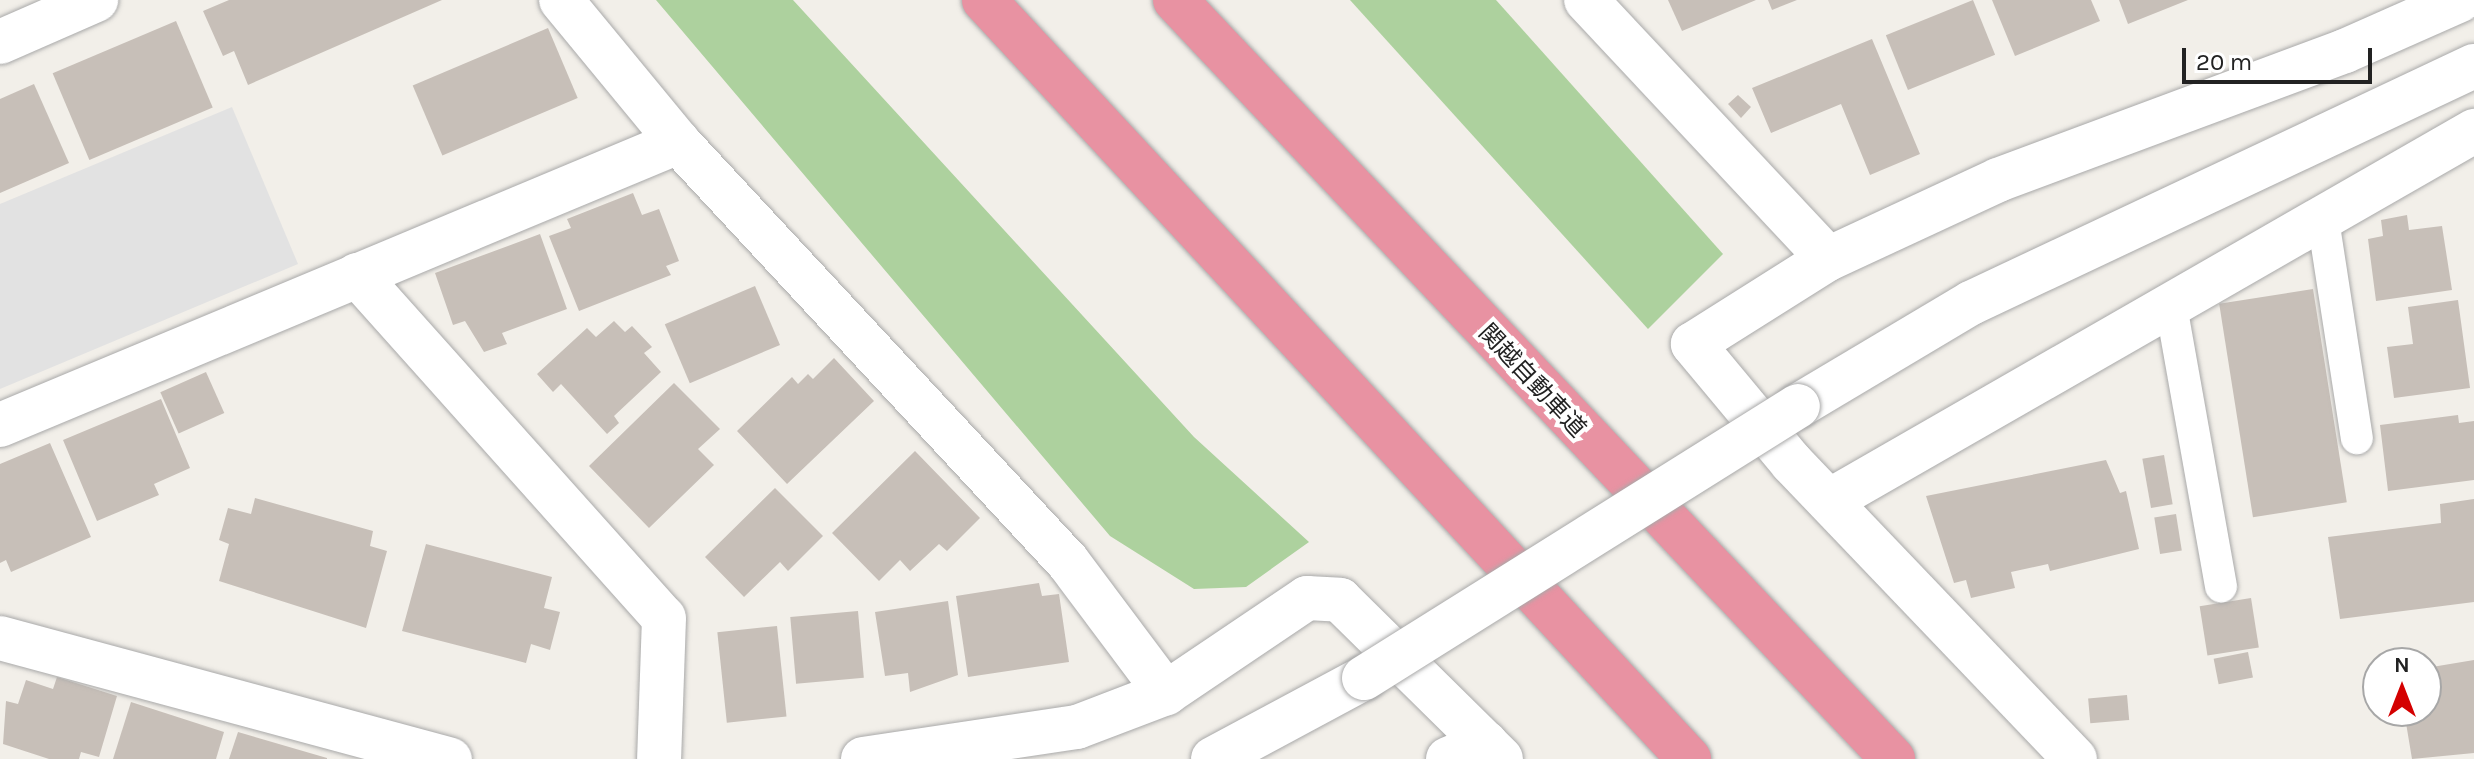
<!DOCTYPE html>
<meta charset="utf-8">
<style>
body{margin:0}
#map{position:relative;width:2474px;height:759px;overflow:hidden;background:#f2efe9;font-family:Karla,"Noto Sans JP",sans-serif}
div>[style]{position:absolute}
.forest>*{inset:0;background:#add19e}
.parking>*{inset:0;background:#e2e2e2}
.building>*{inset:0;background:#c7bfb8;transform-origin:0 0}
.roads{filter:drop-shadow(0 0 2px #a9a9a9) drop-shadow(0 0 2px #a9a9a9)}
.service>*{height:32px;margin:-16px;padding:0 16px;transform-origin:16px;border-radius:16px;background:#fff}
.minor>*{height:44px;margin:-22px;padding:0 22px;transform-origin:22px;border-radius:22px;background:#fff}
.motorway>*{height:44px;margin:-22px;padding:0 22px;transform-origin:22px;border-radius:22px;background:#e892a2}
.bridges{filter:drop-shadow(0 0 2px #a9a9a9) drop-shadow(0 0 2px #a9a9a9)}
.minor-bridge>*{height:44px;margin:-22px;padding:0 22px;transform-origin:22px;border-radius:22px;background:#fff}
span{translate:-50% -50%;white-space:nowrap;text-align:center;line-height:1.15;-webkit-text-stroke:8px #fff;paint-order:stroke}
.street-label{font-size:24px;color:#222}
.north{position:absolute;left:2362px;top:647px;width:80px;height:80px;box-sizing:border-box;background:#fff;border:2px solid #a7a7a7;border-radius:50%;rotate:0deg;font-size:22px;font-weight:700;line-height:32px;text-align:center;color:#222}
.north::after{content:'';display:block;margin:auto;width:28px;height:36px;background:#d40000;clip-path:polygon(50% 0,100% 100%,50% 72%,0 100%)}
.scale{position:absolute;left:2182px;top:48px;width:190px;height:36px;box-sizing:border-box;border:4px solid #222;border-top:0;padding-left:10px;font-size:24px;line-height:28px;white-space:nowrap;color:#222;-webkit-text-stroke:6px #fff;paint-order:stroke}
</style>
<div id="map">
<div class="forest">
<div style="clip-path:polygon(656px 0,793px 0,1194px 437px,1309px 542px,1246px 587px,1194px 589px,1110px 536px)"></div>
<div style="clip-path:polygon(1350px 0,1496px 0,1723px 254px,1648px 329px)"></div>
</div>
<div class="parking">
<div style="clip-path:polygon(232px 107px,298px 264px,0 389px,0 204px)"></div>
</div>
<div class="building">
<div style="clip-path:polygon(229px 0,442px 0,248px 85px,234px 51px,223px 56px,203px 11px)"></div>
<div style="clip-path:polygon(1668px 0,1756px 0,1682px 31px)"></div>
<div style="clip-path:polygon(1768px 0,1797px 0,1772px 10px)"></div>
<div style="left:1973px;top:0;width:59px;height:94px;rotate:68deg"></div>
<div style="clip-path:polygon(1992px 0,2091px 0,2100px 21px,2015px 56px)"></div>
<div style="clip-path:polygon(2119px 0,2188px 0,2128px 24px)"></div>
<div style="left:176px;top:21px;width:94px;height:134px;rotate:67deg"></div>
<div style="left:548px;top:28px;width:76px;height:147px;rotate:67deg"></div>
<div style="clip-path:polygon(1872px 39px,1920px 154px,1870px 175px,1841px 104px,1771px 133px,1752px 88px)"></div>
<div style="clip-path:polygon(34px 84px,69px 163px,0 193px,0 99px)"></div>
<div style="clip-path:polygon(1738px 95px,1751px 107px,1741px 118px,1728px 104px)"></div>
<div style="clip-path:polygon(633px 193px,642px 215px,659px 209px,679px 261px,666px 266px,671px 275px,579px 311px,549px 236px,571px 228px,567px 219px)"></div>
<div style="clip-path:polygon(2407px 215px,2409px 230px,2442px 226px,2452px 290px,2376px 301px,2368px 239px,2383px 236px,2381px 220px)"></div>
<div style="clip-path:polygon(540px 234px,567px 309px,502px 333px,507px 344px,484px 352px,465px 321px,453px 325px,435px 273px)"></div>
<div style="left:755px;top:286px;width:64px;height:98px;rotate:67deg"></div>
<div style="left:2313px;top:289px;width:216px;height:95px;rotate:81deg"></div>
<div style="clip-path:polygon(2458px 300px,2470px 388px,2394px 398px,2387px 347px,2413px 344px,2408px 307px)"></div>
<div style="clip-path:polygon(614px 321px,625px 332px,632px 326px,652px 347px,644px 353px,661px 372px,614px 416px,619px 423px,607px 434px,561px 384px,553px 392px,537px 374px,587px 328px,596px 337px)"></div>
<div style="clip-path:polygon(834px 358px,874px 401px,787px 484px,737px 431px,792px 377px,798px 384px,808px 374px,813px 379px)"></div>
<div style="left:206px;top:372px;width:45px;height:50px;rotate:66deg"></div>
<div style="clip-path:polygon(674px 383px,720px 429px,698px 449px,714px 465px,649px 528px,589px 466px)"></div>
<div style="clip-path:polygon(161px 399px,190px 468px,154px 484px,159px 495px,97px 521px,63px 440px)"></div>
<div style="clip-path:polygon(2458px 415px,2459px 423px,2474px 421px,2474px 480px,2388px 491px,2380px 425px)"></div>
<div style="clip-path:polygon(50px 443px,91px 537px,11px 572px,6px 560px,0 563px,0 464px)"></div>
<div style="clip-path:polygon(915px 451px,980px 518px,947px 551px,939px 544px,910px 571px,900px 560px,879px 581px,832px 533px)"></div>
<div style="left:2164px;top:455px;width:50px;height:22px;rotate:80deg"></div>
<div style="clip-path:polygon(2106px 460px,2120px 493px,2126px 491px,2139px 549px,2050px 571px,2048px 564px,2011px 572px,2015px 588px,1971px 598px,1966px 580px,1954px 583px,1926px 496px)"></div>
<div style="clip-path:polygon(775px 488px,823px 536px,788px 571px,780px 562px,744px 597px,705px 557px)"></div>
<div style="clip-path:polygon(255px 498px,373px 531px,370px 546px,387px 551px,366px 628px,219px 581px,229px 544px,219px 540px,228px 508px,251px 514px)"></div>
<div style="clip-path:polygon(2474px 499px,2474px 602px,2340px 619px,2328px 537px,2441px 523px,2440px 504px)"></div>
<div style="left:2176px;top:514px;width:37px;height:22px;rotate:81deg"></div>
<div style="clip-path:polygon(426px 544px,552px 577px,544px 608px,560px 612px,550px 650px,531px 644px,526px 663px,402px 631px)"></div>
<div style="clip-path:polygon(1039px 583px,1042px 596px,1059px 594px,1069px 662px,968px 677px,956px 596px)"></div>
<div style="left:2251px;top:598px;width:50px;height:52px;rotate:81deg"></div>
<div style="clip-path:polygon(948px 601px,958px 675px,910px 692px,908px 673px,885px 676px,875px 612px)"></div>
<div style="left:858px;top:611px;width:67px;height:68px;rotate:85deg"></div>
<div style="left:777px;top:626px;width:91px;height:60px;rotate:84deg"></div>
<div style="left:2248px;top:652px;width:26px;height:35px;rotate:79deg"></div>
<div style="clip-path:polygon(2474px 660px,2474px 753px,2412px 759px,2404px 711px,2426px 711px,2426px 668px)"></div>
<div style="clip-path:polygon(57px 677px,117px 696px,99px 757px,81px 752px,79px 759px,49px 759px,3px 744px,6px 701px,18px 704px,26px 680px,53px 689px)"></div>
<div style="left:2127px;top:695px;width:25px;height:39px;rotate:85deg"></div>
<div style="clip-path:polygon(131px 702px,224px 732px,216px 759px,113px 759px)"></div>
<div style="clip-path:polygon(238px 732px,327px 758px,327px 759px,229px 759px)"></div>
</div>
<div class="roads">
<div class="service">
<div style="left:2322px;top:213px;width:228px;rotate:81.2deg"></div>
<div style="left:2170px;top:300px;width:291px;rotate:79.9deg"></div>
</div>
<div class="minor">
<div style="left:561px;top:0;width:184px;rotate:50.5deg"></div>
<div style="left:678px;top:142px;width:573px;rotate:47.12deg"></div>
<div style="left:1068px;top:562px;width:164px;rotate:53.2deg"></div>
<div style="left:1586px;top:0;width:354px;rotate:46.9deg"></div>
<div style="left:0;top:42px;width:105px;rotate:-23.6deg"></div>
<div style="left:357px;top:275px;width:460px;rotate:48.2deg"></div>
<div style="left:664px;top:618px;width:141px;rotate:92deg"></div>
<div style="left:1798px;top:406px;width:201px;rotate:-30.8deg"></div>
<div style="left:1971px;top:303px;width:556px;rotate:-25.23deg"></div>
<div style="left:0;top:425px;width:735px;rotate:-22.66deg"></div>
<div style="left:1829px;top:501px;width:744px;rotate:-29.84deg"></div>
<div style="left:0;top:638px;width:466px;rotate:15.1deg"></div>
<div style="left:863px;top:759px;width:216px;rotate:-8.5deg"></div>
<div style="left:1077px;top:727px;width:95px;rotate:-20.9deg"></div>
<div style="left:1166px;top:693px;width:170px;rotate:-34deg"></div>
<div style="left:1307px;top:598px;width:33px;rotate:3deg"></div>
<div style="left:1340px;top:600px;width:226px;rotate:44.6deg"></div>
<div style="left:1213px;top:759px;width:171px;rotate:-28.2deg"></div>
<div style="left:1448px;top:759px;width:41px;rotate:-22.8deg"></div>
<div style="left:2075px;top:759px;width:410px;rotate:-133.7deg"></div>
<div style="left:1792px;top:463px;width:155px;rotate:-129.8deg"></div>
<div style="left:1693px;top:344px;width:160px;rotate:-32.2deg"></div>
<div style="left:1828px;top:259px;width:187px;rotate:-24.9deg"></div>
<div style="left:1998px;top:180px;width:370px;rotate:-20.4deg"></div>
<div style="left:2345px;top:51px;width:126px;rotate:-23.9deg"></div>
</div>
<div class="motorway">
<div style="left:984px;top:0;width:1036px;rotate:47.11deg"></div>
<div style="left:1175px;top:0;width:1045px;rotate:46.59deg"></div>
</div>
</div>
<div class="bridges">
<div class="minor-bridge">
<div style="left:1364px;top:678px;width:512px;rotate:-32.08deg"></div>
</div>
</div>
<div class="street-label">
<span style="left:1532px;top:381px;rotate:47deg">関越自動車道</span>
</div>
<div class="north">N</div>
<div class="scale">20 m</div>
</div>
